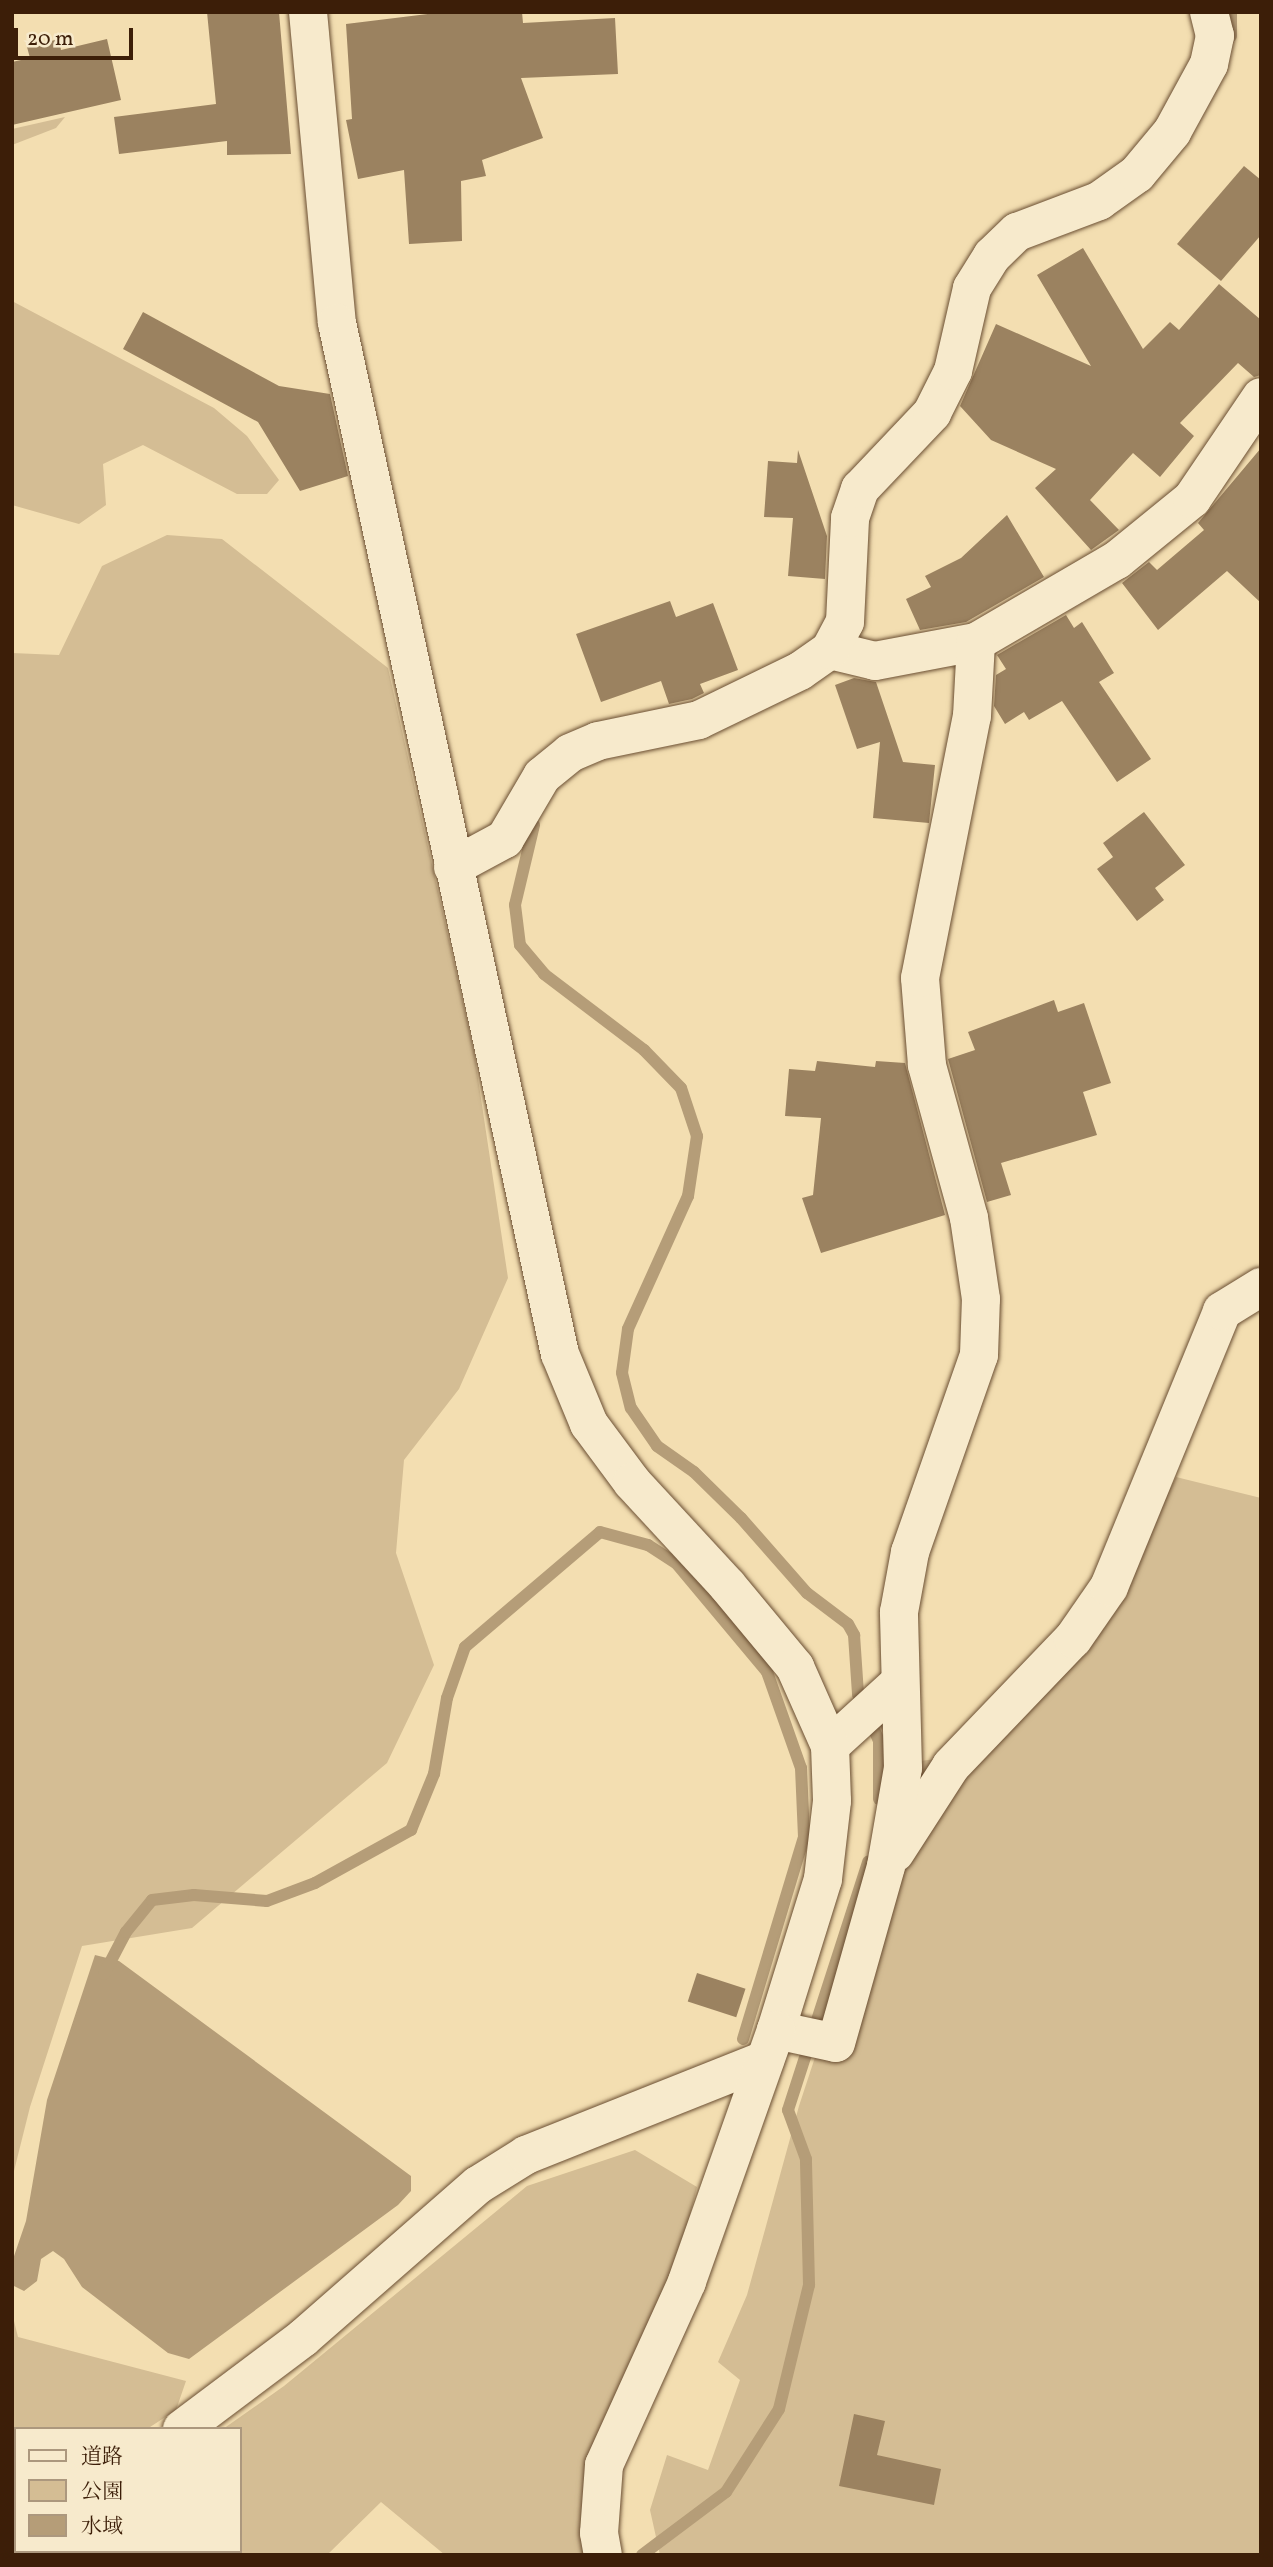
<!DOCTYPE html>
<meta charset="utf-8">
<style>
body{margin:0}
#map{position:relative;width:1273px;height:2567px;overflow:hidden;background:#f3deb1;font-family:Vollkorn,"Noto Serif JP",serif}
div>[style]{position:absolute}
.green>*{inset:0;background:#d4bd94}
.water>*{inset:0;background:#b59d78}
.stream>*{height:12px;margin:-6px;padding:0 6px;transform-origin:6px;border-radius:6px;background:#b59d78}
.building>*{inset:0;background:#9b8260;transform-origin:0 0}
.roads{filter:drop-shadow(0 0 2px #6a4e32) drop-shadow(0 0 2px #6a4e32)}
.minor>*{height:38px;margin:-19px;padding:0 19px;transform-origin:19px;border-radius:19px;background:#f7eacc}
.tertiary>*{height:38px;margin:-19px;padding:0 19px;transform-origin:19px;border-radius:19px;background:#f7eacc}
span{translate:-50% -50%;white-space:nowrap;text-align:center;line-height:1.15;-webkit-text-stroke:5px #f7eacc;paint-order:stroke}
.frame{position:absolute;inset:0;border:14px solid #3c1e08;pointer-events:none}
.legend{position:absolute;left:14px;top:2427px;width:228px;height:126px;box-sizing:border-box;background:#f7eacc;border:2px solid #ac987e;margin:0;padding:9px 12px;list-style:none;font-size:21px;color:#3c1e08}
.legend li{display:flex;align-items:center;gap:14px;height:35px}
.legend b{width:35px;border:2px solid #ac987e}
.scale{position:absolute;left:14px;top:28px;width:119px;height:32px;box-sizing:border-box;border:4px solid #3c1e08;border-top:0;padding-left:9px;font-size:21px;line-height:24px;white-space:nowrap;color:#3c1e08;-webkit-text-stroke:5px #f7eacc;paint-order:stroke}
</style>
<div id="map">
<div class="green">
<div style="clip-path:polygon(65px 117px,56px 128px,12px 145px,12px 129px)"></div>
<div style="clip-path:polygon(12px 301px,214px 408px,247px 436px,279px 480px,267px 494px,237px 494px,143px 445px,103px 464px,106px 505px,79px 524px,12px 505px)"></div>
<div style="clip-path:polygon(167px 535px,222px 539px,388px 668px,474px 1052px,508px 1278px,459px 1389px,404px 1460px,396px 1553px,434px 1665px,387px 1763px,192px 1928px,82px 1946px,30px 2107px,12px 2179px,12px 653px,59px 655px,102px 566px)"></div>
<div style="clip-path:polygon(1176px 1477px,1261px 1498px,1261px 2555px,660px 2555px,650px 2510px,667px 2455px,708px 2470px,740px 2380px,718px 2362px,747px 2295px,799px 2106px,912px 1762px,976px 1754px,1108px 1618px)"></div>
<div style="clip-path:polygon(635px 2150px,697px 2187px,677px 2267px,584px 2555px,445px 2555px,381px 2502px,327px 2555px,43px 2555px,240px 2551px,240px 2429px,223px 2429px,284px 2386px,527px 2186px)"></div>
<div style="clip-path:polygon(12px 2313px,18px 2337px,186px 2381px,176px 2410px,147px 2429px,16px 2429px,12px 2519px)"></div>
</div>
<div class="water">
<div style="clip-path:polygon(95px 1955px,119px 1961px,411px 2176px,411px 2191px,398px 2205px,189px 2359px,168px 2353px,82px 2287px,64px 2259px,53px 2251px,41px 2259px,37px 2281px,24px 2291px,12px 2285px,12px 2262px,26px 2221px,47px 2100px)"></div>
</div>
<div class="stream">
<div style="left:1231px;top:12px;width:24px;rotate:90deg"></div>
<div style="left:534px;top:825px;width:82px;rotate:103.4deg"></div>
<div style="left:515px;top:905px;width:40px;rotate:82.9deg"></div>
<div style="left:520px;top:945px;width:38px;rotate:50deg"></div>
<div style="left:544px;top:974px;width:126px;rotate:37.2deg"></div>
<div style="left:644px;top:1050px;width:53px;rotate:45.8deg"></div>
<div style="left:681px;top:1088px;width:51px;rotate:71.6deg"></div>
<div style="left:697px;top:1136px;width:61px;rotate:98.5deg"></div>
<div style="left:688px;top:1196px;width:146px;rotate:114.3deg"></div>
<div style="left:628px;top:1329px;width:44px;rotate:97.8deg"></div>
<div style="left:622px;top:1373px;width:36px;rotate:76deg"></div>
<div style="left:631px;top:1408px;width:46px;rotate:55.6deg"></div>
<div style="left:657px;top:1446px;width:45px;rotate:35.1deg"></div>
<div style="left:694px;top:1472px;width:66px;rotate:44.4deg"></div>
<div style="left:741px;top:1518px;width:100px;rotate:48.7deg"></div>
<div style="left:807px;top:1593px;width:51px;rotate:37.1deg"></div>
<div style="left:848px;top:1624px;width:13px;rotate:61deg"></div>
<div style="left:854px;top:1635px;width:59px;rotate:86.1deg"></div>
<div style="left:858px;top:1694px;width:51px;rotate:65.9deg"></div>
<div style="left:879px;top:1741px;width:58px;rotate:90deg"></div>
<div style="left:104px;top:1974px;width:47px;rotate:-62.4deg"></div>
<div style="left:126px;top:1932px;width:41px;rotate:-50.9deg"></div>
<div style="left:152px;top:1900px;width:42px;rotate:-6.8deg"></div>
<div style="left:194px;top:1895px;width:73px;rotate:4.7deg"></div>
<div style="left:267px;top:1901px;width:51px;rotate:-20.6deg"></div>
<div style="left:315px;top:1883px;width:110px;rotate:-28.9deg"></div>
<div style="left:411px;top:1830px;width:61px;rotate:-67.7deg"></div>
<div style="left:434px;top:1774px;width:77px;rotate:-80.3deg"></div>
<div style="left:447px;top:1698px;width:54px;rotate:-70.6deg"></div>
<div style="left:465px;top:1647px;width:177px;rotate:-40.4deg"></div>
<div style="left:600px;top:1532px;width:50px;rotate:15.2deg"></div>
<div style="left:648px;top:1545px;width:33px;rotate:33deg"></div>
<div style="left:676px;top:1563px;width:142px;rotate:50.1deg"></div>
<div style="left:767px;top:1672px;width:102px;rotate:70.5deg"></div>
<div style="left:801px;top:1768px;width:69px;rotate:87.5deg"></div>
<div style="left:804px;top:1837px;width:211px;rotate:106.8deg"></div>
<div style="left:642px;top:2555px;width:105px;rotate:-36.9deg"></div>
<div style="left:726px;top:2492px;width:98px;rotate:-57.4deg"></div>
<div style="left:779px;top:2409px;width:128px;rotate:-76.4deg"></div>
<div style="left:809px;top:2285px;width:126px;rotate:-91.4deg"></div>
<div style="left:806px;top:2159px;width:52px;rotate:-110.2deg"></div>
<div style="left:788px;top:2110px;width:261px;rotate:-72.1deg"></div>
</div>
<div class="building">
<div style="clip-path:polygon(207px 12px,279px 12px,291px 154px,227px 155px,227px 141px,119px 154px,114px 117px,216px 104px)"></div>
<div style="clip-path:polygon(444px 12px,522px 12px,523px 23px,615px 18px,618px 74px,521px 78px,543px 138px,482px 160px,486px 176px,461px 181px,462px 241px,409px 244px,404px 170px,358px 179px,346px 120px,352px 119px,346px 24px)"></div>
<div style="clip-path:polygon(59px 39px,61px 50px,107px 39px,121px 100px,12px 125px,12px 62px,30px 58px,27px 47px)"></div>
<div style="clip-path:polygon(1244px 166px,1261px 180px,1261px 235px,1221px 281px,1177px 244px)"></div>
<div style="clip-path:polygon(1083px 248px,1143px 349px,1170px 322px,1179px 330px,1219px 284px,1261px 320px,1261px 375px,1254px 377px,1238px 363px,1180px 423px,1194px 436px,1160px 477px,1133px 453px,1090px 500px,1119px 530px,1091px 550px,1035px 488px,1056px 469px,991px 440px,960px 406px,996px 324px,1091px 366px,1037px 275px)"></div>
<div style="clip-path:polygon(143px 312px,279px 386px,330px 394px,348px 476px,300px 491px,258px 422px,123px 349px)"></div>
<div style="clip-path:polygon(1261px 448px,1261px 603px,1227px 571px,1158px 630px,1122px 583px,1149px 562px,1157px 570px,1204px 530px,1198px 523px)"></div>
<div style="clip-path:polygon(798px 450px,827px 536px,825px 579px,788px 576px,793px 518px,764px 517px,768px 461px,797px 463px)"></div>
<div style="clip-path:polygon(1007px 515px,1044px 577px,966px 622px,920px 630px,906px 599px,931px 587px,925px 576px,961px 558px)"></div>
<div style="clip-path:polygon(670px 601px,676px 617px,713px 603px,738px 670px,700px 684px,704px 693px,692px 699px,669px 704px,661px 681px,601px 702px,576px 634px)"></div>
<div style="clip-path:polygon(1066px 615px,1074px 628px,1082px 622px,1114px 673px,1099px 682px,1151px 759px,1117px 782px,1062px 701px,1029px 720px,1024px 712px,1005px 724px,994px 706px,996px 675px,1006px 669px,997px 655px)"></div>
<div style="clip-path:polygon(854px 678px,876px 682px,903px 762px,935px 765px,929px 823px,873px 818px,880px 742px,857px 749px,835px 685px)"></div>
<div style="clip-path:polygon(1144px 812px,1185px 865px,1155px 888px,1164px 900px,1137px 921px,1097px 869px,1113px 857px,1103px 843px)"></div>
<div style="clip-path:polygon(1054px 1000px,1058px 1012px,1084px 1003px,1111px 1083px,1083px 1092px,1097px 1135px,1001px 1163px,1011px 1195px,987px 1202px,948px 1059px,975px 1050px,968px 1032px)"></div>
<div style="clip-path:polygon(817px 1061px,875px 1067px,876px 1061px,905px 1063px,945px 1215px,821px 1253px,802px 1198px,813px 1195px,821px 1118px,785px 1116px,789px 1069px,815px 1071px)"></div>
<div style="left:697px;top:1973px;width:51px;height:30px;rotate:18deg"></div>
<div style="clip-path:polygon(854px 2414px,885px 2421px,877px 2455px,941px 2469px,934px 2505px,839px 2486px)"></div>
</div>
<div class="roads">
<div class="minor">
<div style="left:830px;top:650px;width:46px;rotate:13.7deg"></div>
<div style="left:875px;top:661px;width:103px;rotate:-10.7deg"></div>
<div style="left:976px;top:642px;width:163px;rotate:-30.2deg"></div>
<div style="left:1117px;top:560px;width:97px;rotate:-39.1deg"></div>
<div style="left:1192px;top:499px;width:123px;rotate:-55.9deg"></div>
<div style="left:453px;top:867px;width:59px;rotate:-28.3deg"></div>
<div style="left:505px;top:839px;width:73px;rotate:-59.6deg"></div>
<div style="left:542px;top:776px;width:36px;rotate:-39deg"></div>
<div style="left:570px;top:753px;width:30px;rotate:-23deg"></div>
<div style="left:598px;top:741px;width:103px;rotate:-11.7deg"></div>
<div style="left:699px;top:720px;width:112px;rotate:-25.9deg"></div>
<div style="left:800px;top:671px;width:37px;rotate:-35deg"></div>
<div style="left:830px;top:650px;width:32px;rotate:-62deg"></div>
<div style="left:845px;top:622px;width:104px;rotate:-87.2deg"></div>
<div style="left:850px;top:518px;width:31px;rotate:-71deg"></div>
<div style="left:860px;top:489px;width:105px;rotate:-46.5deg"></div>
<div style="left:932px;top:413px;width:47px;rotate:-63.4deg"></div>
<div style="left:953px;top:371px;width:85px;rotate:-77.1deg"></div>
<div style="left:972px;top:288px;width:38px;rotate:-58deg"></div>
<div style="left:992px;top:256px;width:35px;rotate:-44deg"></div>
<div style="left:1017px;top:232px;width:88px;rotate:-20.7deg"></div>
<div style="left:1099px;top:201px;width:47px;rotate:-35.4deg"></div>
<div style="left:1137px;top:174px;width:55px;rotate:-50.2deg"></div>
<div style="left:1172px;top:132px;width:77px;rotate:-61.4deg"></div>
<div style="left:1209px;top:64px;width:29px;rotate:-78deg"></div>
<div style="left:1215px;top:36px;width:25px;rotate:-104deg"></div>
<div style="left:830px;top:1746px;width:92px;rotate:-42.4deg"></div>
<div style="left:895px;top:1853px;width:103px;rotate:-57.2deg"></div>
<div style="left:951px;top:1766px;width:176px;rotate:-46.2deg"></div>
<div style="left:1073px;top:1639px;width:63px;rotate:-55.3deg"></div>
<div style="left:1109px;top:1587px;width:298px;rotate:-67.7deg"></div>
<div style="left:1222px;top:1311px;width:46px;rotate:-31.6deg"></div>
<div style="left:776px;top:2030px;width:61px;rotate:12.2deg"></div>
<div style="left:836px;top:2043px;width:184px;rotate:-74.2deg"></div>
<div style="left:886px;top:1866px;width:99px;rotate:-80.2deg"></div>
<div style="left:903px;top:1768px;width:156px;rotate:-91.5deg"></div>
<div style="left:899px;top:1612px;width:61px;rotate:-79.6deg"></div>
<div style="left:910px;top:1552px;width:209px;rotate:-70.7deg"></div>
<div style="left:979px;top:1355px;width:56px;rotate:-88deg"></div>
<div style="left:981px;top:1299px;width:82px;rotate:-98.4deg"></div>
<div style="left:969px;top:1218px;width:159px;rotate:-105.4deg"></div>
<div style="left:927px;top:1065px;width:87px;rotate:-94.6deg"></div>
<div style="left:920px;top:978px;width:267px;rotate:-78.8deg"></div>
<div style="left:972px;top:716px;width:74px;rotate:-86.9deg"></div>
<div style="left:182px;top:2429px;width:151px;rotate:-36.9deg"></div>
<div style="left:303px;top:2338px;width:232px;rotate:-41.2deg"></div>
<div style="left:478px;top:2185px;width:57px;rotate:-32deg"></div>
<div style="left:526px;top:2155px;width:257px;rotate:-21.7deg"></div>
<div style="left:12px;top:2551px;width:4px;rotate:-27deg"></div>
</div>
<div class="tertiary">
<div style="left:308px;top:12px;width:312px;rotate:84.7deg"></div>
<div style="left:337px;top:323px;width:1055px;rotate:77.8deg"></div>
<div style="left:560px;top:1354px;width:76px;rotate:67.5deg"></div>
<div style="left:589px;top:1424px;width:72px;rotate:53.4deg"></div>
<div style="left:632px;top:1482px;width:140px;rotate:47.3deg"></div>
<div style="left:727px;top:1585px;width:107px;rotate:50.3deg"></div>
<div style="left:795px;top:1667px;width:86px;rotate:66.1deg"></div>
<div style="left:830px;top:1746px;width:55px;rotate:87.9deg"></div>
<div style="left:832px;top:1801px;width:79px;rotate:96.6deg"></div>
<div style="left:823px;top:1879px;width:158px;rotate:107.3deg"></div>
<div style="left:776px;top:2030px;width:267px;rotate:109.5deg"></div>
<div style="left:687px;top:2282px;width:201px;rotate:114.4deg"></div>
<div style="left:604px;top:2465px;width:68px;rotate:94.2deg"></div>
<div style="left:599px;top:2533px;width:22px;rotate:80deg"></div>
</div>
</div>
<div class="frame"></div>
<ul class="legend">
<li><b style="height:9px;background:#f7eacc"></b>道路</li>
<li><b style="height:19px;background:#d4bd94"></b>公園</li>
<li><b style="height:19px;background:#b59d78"></b>水域</li>
</ul>
<div class="scale">20 m</div>
</div>
